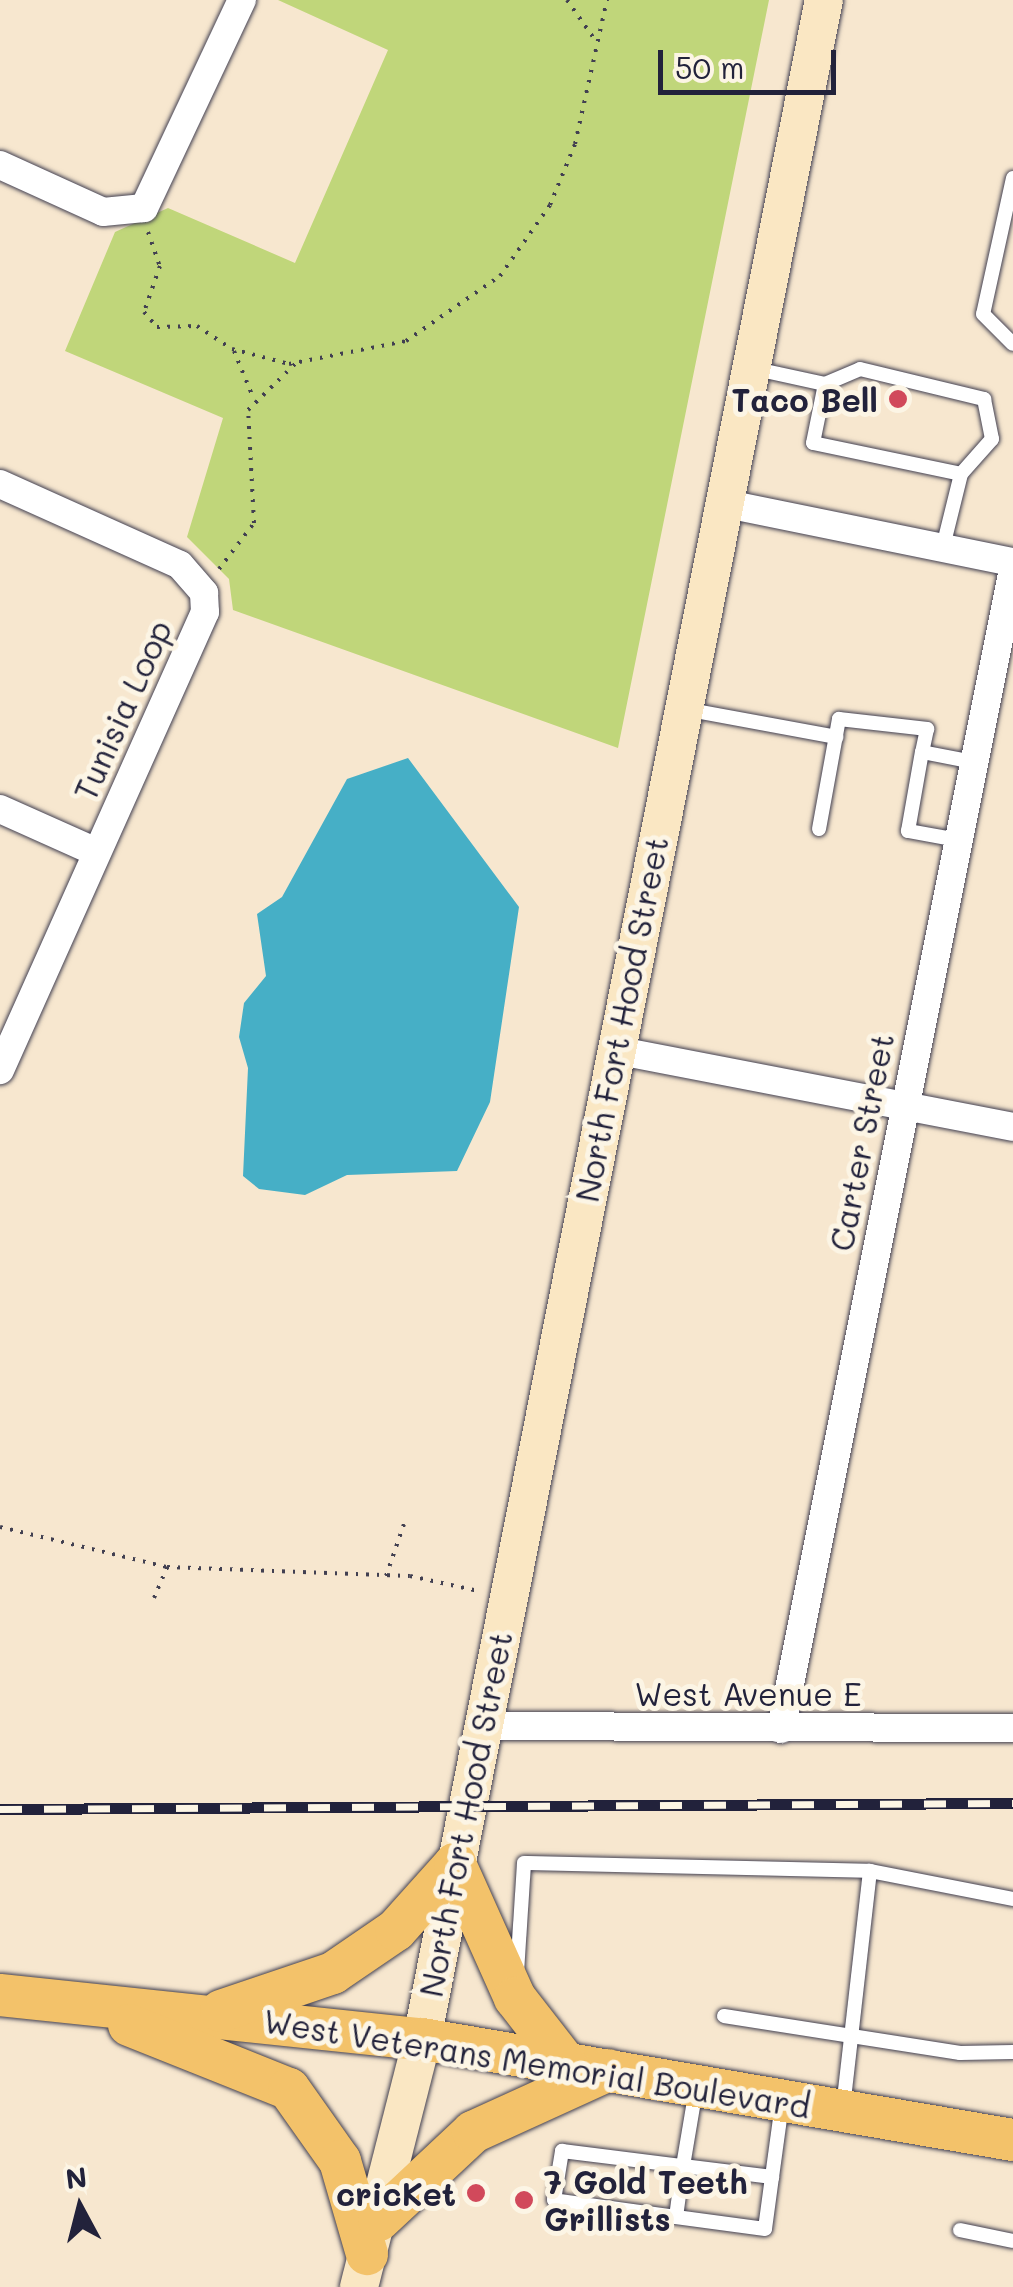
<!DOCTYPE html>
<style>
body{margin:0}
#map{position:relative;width:1013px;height:2287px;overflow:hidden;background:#f7e7cf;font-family:Mali,sans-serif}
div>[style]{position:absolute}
.green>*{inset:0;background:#c0d67a}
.water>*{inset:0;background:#46afc6}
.path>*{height:4px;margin-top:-2px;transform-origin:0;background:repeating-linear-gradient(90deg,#424051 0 2.5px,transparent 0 10.5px)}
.roads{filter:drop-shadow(0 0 2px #424051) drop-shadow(0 0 2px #424051)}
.service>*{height:14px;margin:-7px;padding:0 7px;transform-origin:7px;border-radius:7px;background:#fff}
.minor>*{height:28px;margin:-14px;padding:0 14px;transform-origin:14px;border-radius:14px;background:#fff}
.secondary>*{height:38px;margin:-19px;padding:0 19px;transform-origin:19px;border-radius:19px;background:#fae7c3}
.primary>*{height:42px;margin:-21px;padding:0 21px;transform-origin:21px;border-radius:21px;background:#f3c26a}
.rail>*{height:11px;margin-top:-5.5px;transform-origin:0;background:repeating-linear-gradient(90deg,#fcf5e5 0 22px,#22223b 0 44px);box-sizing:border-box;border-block:2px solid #22223b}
.dots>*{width:28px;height:28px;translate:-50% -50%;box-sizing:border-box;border:5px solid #fcf5e5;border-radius:50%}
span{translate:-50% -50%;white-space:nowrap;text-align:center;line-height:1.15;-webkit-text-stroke:10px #fcf5e5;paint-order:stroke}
.poi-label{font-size:32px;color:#22223b;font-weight:700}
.right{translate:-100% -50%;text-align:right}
.left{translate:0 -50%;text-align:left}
.street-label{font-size:32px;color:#22223b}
.north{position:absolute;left:30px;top:2157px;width:100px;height:100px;-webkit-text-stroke:8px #fcf5e5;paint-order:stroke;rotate:353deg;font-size:28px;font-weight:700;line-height:40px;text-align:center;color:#22223b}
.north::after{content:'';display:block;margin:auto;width:35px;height:45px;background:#22223b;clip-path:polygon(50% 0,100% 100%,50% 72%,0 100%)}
.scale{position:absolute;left:658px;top:50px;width:178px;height:45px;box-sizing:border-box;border:5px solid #22223b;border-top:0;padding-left:12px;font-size:30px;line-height:35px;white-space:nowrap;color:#22223b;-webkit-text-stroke:8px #fcf5e5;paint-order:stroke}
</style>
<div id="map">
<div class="green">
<div style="clip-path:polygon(278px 0,769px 0,618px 748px,233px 610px,229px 579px,187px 537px,223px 418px,65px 351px,115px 232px,168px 208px,295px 263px,388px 50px)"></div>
</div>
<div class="water">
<div style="clip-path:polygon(408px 758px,519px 907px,490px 1102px,457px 1171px,347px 1175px,305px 1195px,259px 1189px,243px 1176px,248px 1068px,239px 1037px,244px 1003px,266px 976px,257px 914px,282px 897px,347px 779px)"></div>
</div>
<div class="path">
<div style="left:567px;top:0;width:45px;rotate:54.9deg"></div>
<div style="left:148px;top:232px;width:36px;rotate:71deg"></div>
<div style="left:160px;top:266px;width:49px;rotate:109.2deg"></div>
<div style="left:144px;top:312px;width:20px;rotate:49deg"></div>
<div style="left:157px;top:327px;width:40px;rotate:-1.4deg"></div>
<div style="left:197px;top:326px;width:42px;rotate:33.3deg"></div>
<div style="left:232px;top:349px;width:59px;rotate:14.7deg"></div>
<div style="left:289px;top:364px;width:119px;rotate:-11.1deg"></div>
<div style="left:406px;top:341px;width:114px;rotate:-34.7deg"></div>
<div style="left:500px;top:276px;width:87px;rotate:-54.8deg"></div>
<div style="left:550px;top:205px;width:66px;rotate:-67.7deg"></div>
<div style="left:575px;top:144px;width:148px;rotate:-77.5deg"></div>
<div style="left:234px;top:351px;width:50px;rotate:67.6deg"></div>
<div style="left:219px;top:569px;width:58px;rotate:-52.7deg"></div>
<div style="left:254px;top:523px;width:113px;rotate:-93deg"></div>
<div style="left:248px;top:410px;width:66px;rotate:-44.4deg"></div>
<div style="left:0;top:1527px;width:172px;rotate:13.5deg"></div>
<div style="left:167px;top:1567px;width:243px;rotate:2.1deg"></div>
<div style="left:410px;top:1576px;width:70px;rotate:12.4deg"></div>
<div style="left:386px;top:1576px;width:55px;rotate:-70.9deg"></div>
<div style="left:154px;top:1598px;width:34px;rotate:-67deg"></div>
</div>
<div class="roads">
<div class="service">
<div style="left:1013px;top:178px;width:139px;rotate:102.4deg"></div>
<div style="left:983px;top:314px;width:42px;rotate:45deg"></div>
<div style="left:756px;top:369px;width:71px;rotate:12.3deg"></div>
<div style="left:825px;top:384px;width:60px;rotate:101.5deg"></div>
<div style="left:813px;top:443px;width:151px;rotate:11.8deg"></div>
<div style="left:961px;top:474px;width:75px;rotate:103.9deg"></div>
<div style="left:825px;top:384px;width:38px;rotate:-23deg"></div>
<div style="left:860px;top:369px;width:128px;rotate:13.6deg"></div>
<div style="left:984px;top:399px;width:41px;rotate:78.7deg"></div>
<div style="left:992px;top:439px;width:47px;rotate:131.5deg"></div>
<div style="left:684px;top:709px;width:155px;rotate:10.4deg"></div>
<div style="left:819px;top:829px;width:112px;rotate:-79.7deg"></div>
<div style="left:839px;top:719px;width:89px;rotate:6.5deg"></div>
<div style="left:927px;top:729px;width:24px;rotate:102deg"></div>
<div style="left:958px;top:840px;width:51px;rotate:-169.8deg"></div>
<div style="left:908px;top:831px;width:80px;rotate:-80deg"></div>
<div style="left:922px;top:752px;width:53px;rotate:10.9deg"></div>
<div style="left:870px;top:1871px;width:146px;rotate:11.1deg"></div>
<div style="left:517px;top:1972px;width:109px;rotate:-86.3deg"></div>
<div style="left:524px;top:1863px;width:346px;rotate:1.3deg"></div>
<div style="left:870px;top:1871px;width:240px;rotate:96.5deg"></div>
<div style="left:724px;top:2016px;width:239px;rotate:8.9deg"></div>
<div style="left:960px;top:2053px;width:53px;rotate:-1.1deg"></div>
<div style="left:772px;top:2177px;width:74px;rotate:-82.2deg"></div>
<div style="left:676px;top:2217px;width:123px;rotate:-172.1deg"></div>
<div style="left:554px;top:2200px;width:50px;rotate:-80.7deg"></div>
<div style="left:562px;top:2151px;width:122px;rotate:7.1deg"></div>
<div style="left:683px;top:2166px;width:90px;rotate:7deg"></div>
<div style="left:772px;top:2177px;width:52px;rotate:97.7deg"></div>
<div style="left:765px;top:2229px;width:90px;rotate:-172.3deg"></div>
<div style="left:676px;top:2217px;width:51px;rotate:-82.2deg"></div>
<div style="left:683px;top:2166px;width:78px;rotate:-80.4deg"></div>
<div style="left:960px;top:2230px;width:54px;rotate:11.7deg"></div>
</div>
<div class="minor">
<div style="left:0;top:165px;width:113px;rotate:24.5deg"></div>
<div style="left:103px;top:212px;width:41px;rotate:-5.6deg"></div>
<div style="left:144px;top:208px;width:230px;rotate:-64.8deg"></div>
<div style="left:0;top:484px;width:197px;rotate:24.2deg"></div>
<div style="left:180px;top:565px;width:37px;rotate:49deg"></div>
<div style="left:204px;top:593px;width:19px;rotate:87deg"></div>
<div style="left:205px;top:612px;width:502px;rotate:114.11deg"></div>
<div style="left:722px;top:503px;width:297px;rotate:11.5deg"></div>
<div style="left:0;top:809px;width:105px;rotate:24.1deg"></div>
<div style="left:614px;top:1050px;width:406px;rotate:10.9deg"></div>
<div style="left:482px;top:1726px;width:531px;rotate:0.22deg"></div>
<div style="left:781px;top:1729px;width:1183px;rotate:-78.69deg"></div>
</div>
<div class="secondary">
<div style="left:359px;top:2287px;width:256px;rotate:-75.7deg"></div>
<div style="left:422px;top:2039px;width:2078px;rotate:-78.85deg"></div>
</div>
<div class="primary">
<div style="left:0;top:1995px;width:424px;rotate:6deg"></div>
<div style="left:422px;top:2039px;width:600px;rotate:9.7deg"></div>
<div style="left:221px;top:2011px;width:118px;rotate:-18.7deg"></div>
<div style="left:333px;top:1973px;width:76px;rotate:-34.3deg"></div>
<div style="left:396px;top:1930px;width:89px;rotate:-48.2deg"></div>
<div style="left:455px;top:1864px;width:147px;rotate:65.9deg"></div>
<div style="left:515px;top:1998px;width:80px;rotate:52.1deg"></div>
<div style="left:129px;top:2025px;width:172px;rotate:21.8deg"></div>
<div style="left:289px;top:2089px;width:88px;rotate:54.7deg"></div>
<div style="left:340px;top:2161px;width:97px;rotate:73.8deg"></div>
<div style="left:379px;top:2220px;width:129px;rotate:-43.1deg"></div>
<div style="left:473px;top:2132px;width:149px;rotate:-24.5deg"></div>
</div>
</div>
<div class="rail">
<div style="left:0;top:1809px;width:1013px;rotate:-0.34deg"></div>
</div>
<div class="dots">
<div style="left:898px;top:399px;background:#d1495b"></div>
<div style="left:476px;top:2193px;background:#d1495b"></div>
<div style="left:524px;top:2200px;background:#d1495b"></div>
</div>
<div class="poi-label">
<span class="right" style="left:878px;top:399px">Taco Bell</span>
<span class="left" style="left:544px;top:2200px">7 Gold Teeth<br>Grillists</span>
<span class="right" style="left:456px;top:2193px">cricKet</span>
</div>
<div class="street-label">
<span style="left:122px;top:710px;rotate:-66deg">Tunisia Loop</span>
<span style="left:621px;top:1019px;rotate:-79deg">North Fort Hood Street</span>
<span style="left:861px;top:1142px;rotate:-79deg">Carter Street</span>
<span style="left:748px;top:1693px">West Avenue E</span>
<span style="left:465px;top:1814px;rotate:-79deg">North Fort Hood Street</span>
<span style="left:537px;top:2063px;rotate:9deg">West Veterans Memorial Boulevard</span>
</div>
<div class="north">N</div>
<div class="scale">50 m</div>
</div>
